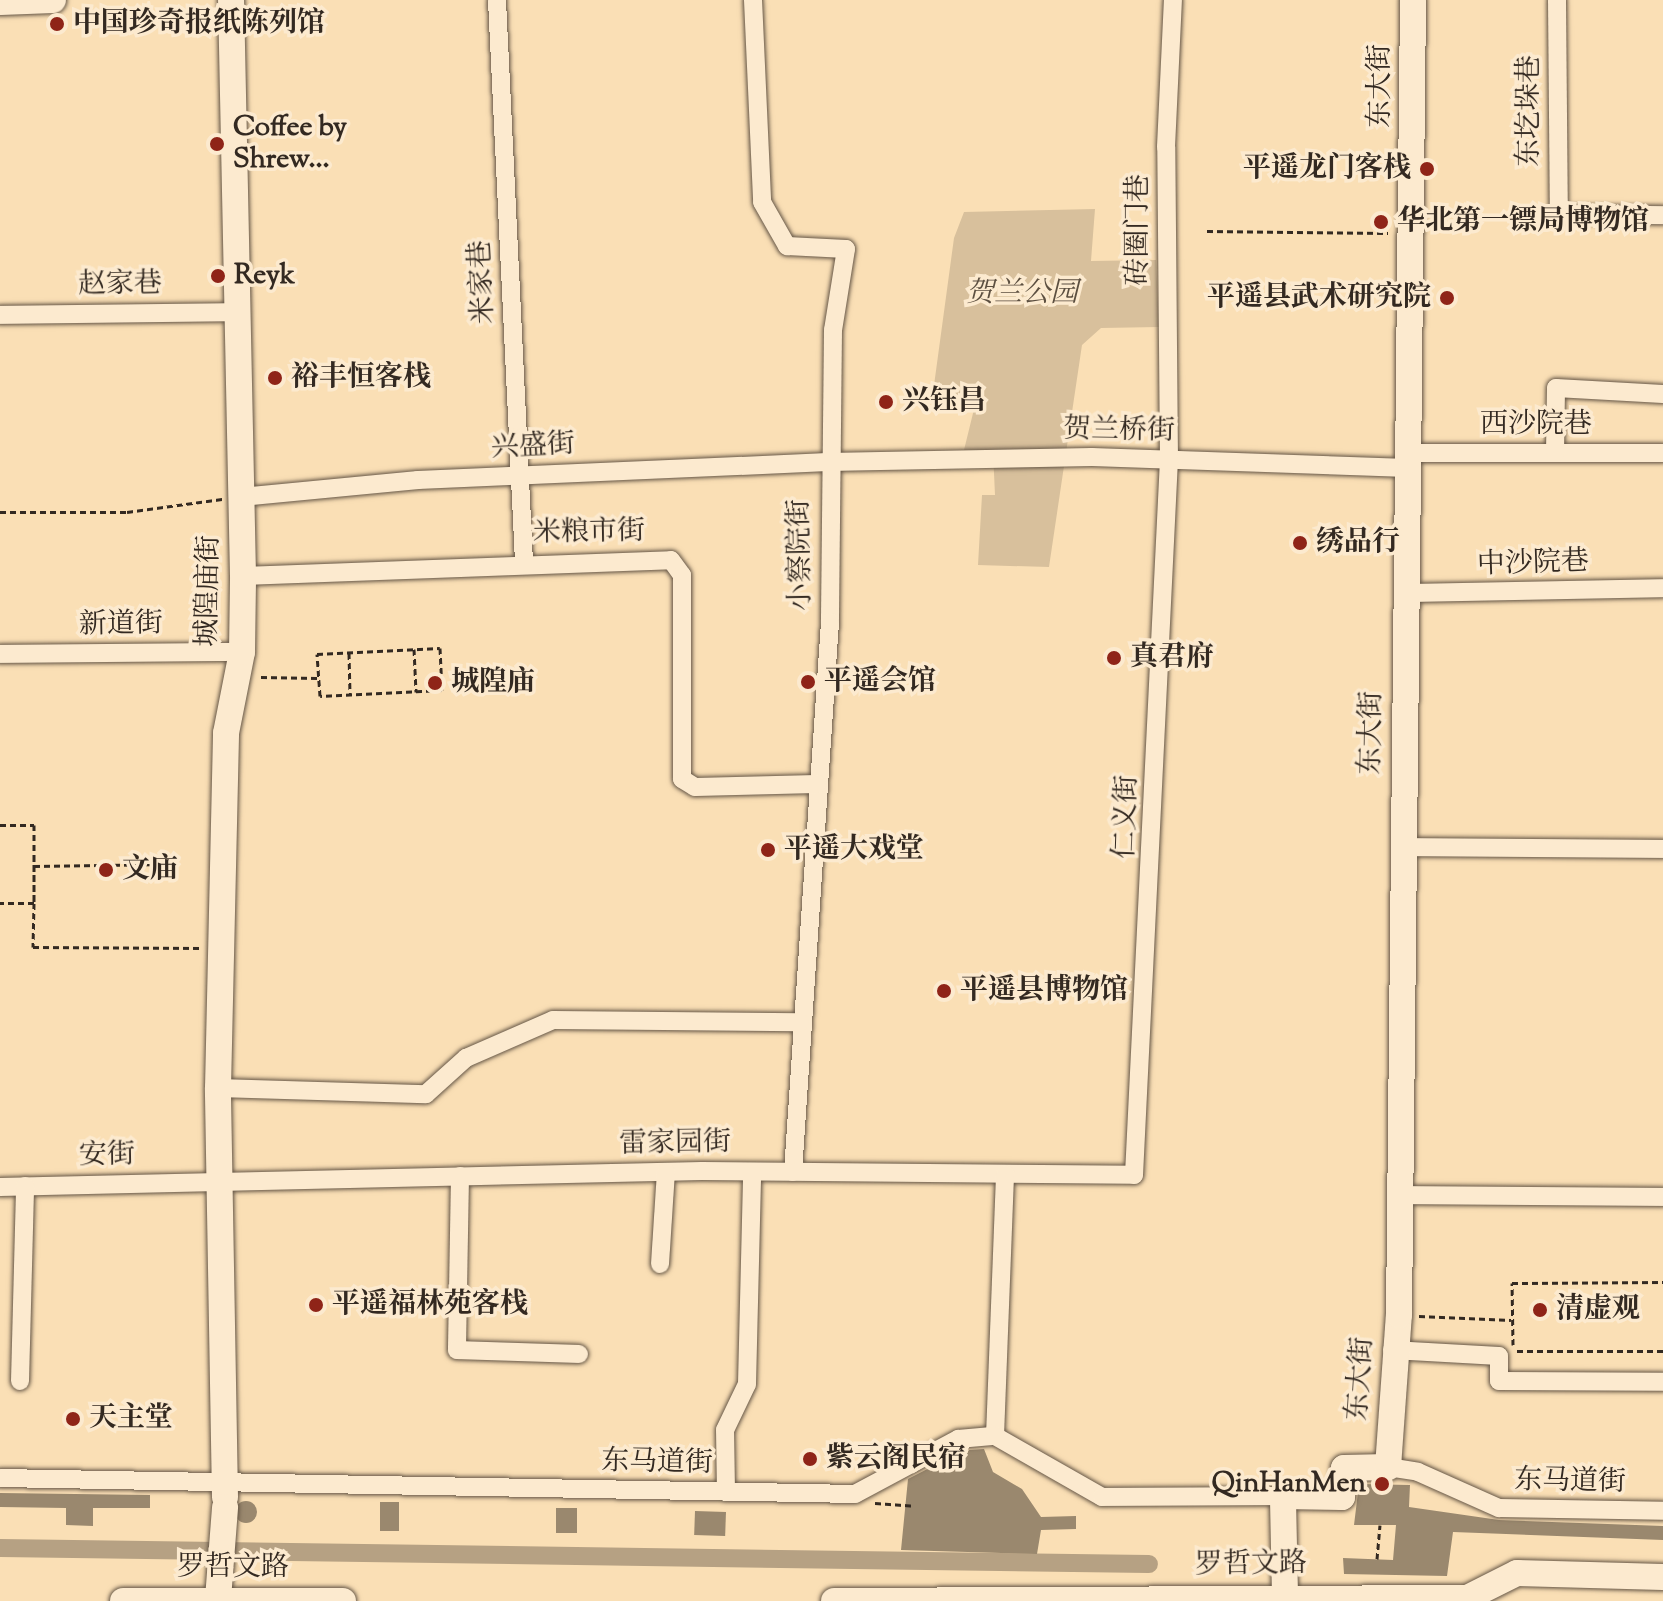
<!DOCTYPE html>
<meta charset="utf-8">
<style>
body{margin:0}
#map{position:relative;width:1663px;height:1601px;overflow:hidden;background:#fadfb5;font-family:"Sorts Mill Goudy","Noto Serif SC",serif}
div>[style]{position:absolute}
.green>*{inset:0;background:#d8c09c}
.canal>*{height:18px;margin:-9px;padding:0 9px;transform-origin:9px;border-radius:9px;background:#b6a183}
.building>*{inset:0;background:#9a886e;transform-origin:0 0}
.round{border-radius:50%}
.path>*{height:3px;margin-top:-1.5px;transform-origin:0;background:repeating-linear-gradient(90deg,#332921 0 6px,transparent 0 10px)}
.roads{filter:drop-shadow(0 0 2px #655646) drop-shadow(0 0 2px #655646)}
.street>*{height:18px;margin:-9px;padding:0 9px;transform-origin:9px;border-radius:9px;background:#fceacf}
.secondary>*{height:26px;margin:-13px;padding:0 13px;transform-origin:13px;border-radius:13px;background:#fceacf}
.dots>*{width:22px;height:22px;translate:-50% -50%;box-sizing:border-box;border:4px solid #fceacf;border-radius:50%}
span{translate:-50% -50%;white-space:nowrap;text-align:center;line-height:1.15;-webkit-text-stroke:7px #fceacf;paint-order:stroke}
.poi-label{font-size:28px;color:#332921;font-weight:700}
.left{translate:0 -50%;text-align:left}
.right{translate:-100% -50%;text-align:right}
.street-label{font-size:28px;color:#332921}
.park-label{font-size:28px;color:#5c4f40;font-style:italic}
</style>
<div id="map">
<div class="green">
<div style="clip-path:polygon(1095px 209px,1091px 261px,1156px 260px,1159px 327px,1101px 328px,1082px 345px,1049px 567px,978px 565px,982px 495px,995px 495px,993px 452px,964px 450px,976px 401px,932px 400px,954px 238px,964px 212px)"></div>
</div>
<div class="canal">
<div style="left:0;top:1548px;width:1149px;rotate:0.8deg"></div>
</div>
<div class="building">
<div style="clip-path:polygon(984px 1449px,993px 1472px,1022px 1489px,1041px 1517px,1076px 1516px,1076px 1529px,1041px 1530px,1037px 1554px,901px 1550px,908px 1479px,937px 1464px,959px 1466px,969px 1450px)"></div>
<div style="clip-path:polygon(1359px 1484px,1410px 1485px,1409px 1507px,1499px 1520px,1663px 1526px,1663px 1540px,1453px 1532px,1447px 1576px,1344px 1574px,1343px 1558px,1393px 1560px,1396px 1525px,1354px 1525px)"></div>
<div style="clip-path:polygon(0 1493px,150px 1495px,150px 1508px,93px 1508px,93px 1526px,66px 1525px,66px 1508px,0 1507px)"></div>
<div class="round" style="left:235px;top:1501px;width:22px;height:22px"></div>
<div style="left:380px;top:1502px;width:19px;height:29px"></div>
<div style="left:556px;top:1508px;width:21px;height:25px"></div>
<div style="left:695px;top:1511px;width:31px;height:24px;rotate:2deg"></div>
</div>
<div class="path">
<div style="left:1207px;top:231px;width:181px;rotate:0.6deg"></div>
<div style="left:0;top:512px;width:127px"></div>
<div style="left:127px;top:512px;width:96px;rotate:-7.8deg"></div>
<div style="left:440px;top:648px;width:42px;rotate:87.3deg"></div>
<div style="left:442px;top:690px;width:122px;rotate:177.2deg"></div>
<div style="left:320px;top:696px;width:42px;rotate:-94.1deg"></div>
<div style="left:317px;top:654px;width:123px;rotate:-2.8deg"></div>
<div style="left:414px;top:649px;width:43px;rotate:87.3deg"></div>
<div style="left:349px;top:653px;width:42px;rotate:88.6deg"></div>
<div style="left:261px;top:677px;width:56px;rotate:1deg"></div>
<div style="left:0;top:825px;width:34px"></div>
<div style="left:34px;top:825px;width:78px;rotate:90deg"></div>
<div style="left:34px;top:903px;width:34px;rotate:180deg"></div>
<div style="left:34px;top:866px;width:137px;rotate:-0.8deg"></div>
<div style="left:34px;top:903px;width:44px;rotate:91.3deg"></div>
<div style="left:33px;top:947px;width:169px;rotate:0.3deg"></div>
<div style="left:1419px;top:1316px;width:92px;rotate:2.5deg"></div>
<div style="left:1513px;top:1345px;width:62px;rotate:-90.9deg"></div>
<div style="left:1512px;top:1283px;width:151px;rotate:-0.4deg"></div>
<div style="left:1517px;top:1351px;width:146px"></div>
<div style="left:875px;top:1503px;width:39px;rotate:4deg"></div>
<div style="left:1377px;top:1559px;width:34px;rotate:-85deg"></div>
</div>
<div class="roads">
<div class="street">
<div style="left:497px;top:0;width:563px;rotate:87.25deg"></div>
<div style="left:753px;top:0;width:202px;rotate:87.4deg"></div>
<div style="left:762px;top:202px;width:51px;rotate:60.4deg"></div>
<div style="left:787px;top:246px;width:59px;rotate:2.9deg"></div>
<div style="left:846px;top:249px;width:82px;rotate:99.1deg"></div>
<div style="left:833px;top:330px;width:292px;rotate:90.6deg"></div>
<div style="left:830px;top:622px;width:551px;rotate:93.85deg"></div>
<div style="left:1557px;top:0;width:214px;rotate:89.5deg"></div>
<div style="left:1559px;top:214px;width:104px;rotate:0.6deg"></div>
<div style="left:0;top:315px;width:240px;rotate:-0.7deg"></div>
<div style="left:1408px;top:453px;width:255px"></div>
<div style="left:1555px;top:453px;width:65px;rotate:-89.1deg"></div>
<div style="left:1556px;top:388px;width:107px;rotate:3.2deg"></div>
<div style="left:241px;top:497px;width:178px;rotate:-5.5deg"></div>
<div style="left:418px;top:480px;width:410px;rotate:-2.5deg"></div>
<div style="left:828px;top:462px;width:264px;rotate:-1.1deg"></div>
<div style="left:1092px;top:457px;width:316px;rotate:2deg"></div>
<div style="left:243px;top:576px;width:428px;rotate:-2.1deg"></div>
<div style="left:671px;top:560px;width:19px;rotate:54deg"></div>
<div style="left:682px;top:575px;width:204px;rotate:90deg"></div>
<div style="left:682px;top:779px;width:15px;rotate:32deg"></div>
<div style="left:695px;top:787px;width:122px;rotate:-1.4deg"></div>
<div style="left:1406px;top:593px;width:257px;rotate:-1.1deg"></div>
<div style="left:0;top:654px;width:242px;rotate:-0.5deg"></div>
<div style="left:1402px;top:847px;width:261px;rotate:0.4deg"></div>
<div style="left:218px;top:1088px;width:208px;rotate:1.7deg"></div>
<div style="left:426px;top:1094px;width:54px;rotate:-42deg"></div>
<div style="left:466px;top:1058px;width:95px;rotate:-23.6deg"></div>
<div style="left:553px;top:1020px;width:247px;rotate:0.5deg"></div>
<div style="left:460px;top:1176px;width:174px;rotate:91deg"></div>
<div style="left:457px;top:1350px;width:122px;rotate:1.9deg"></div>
<div style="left:0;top:1187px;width:702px;rotate:-1.31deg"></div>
<div style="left:702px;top:1171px;width:432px;rotate:0.5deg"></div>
<div style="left:1134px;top:1175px;width:716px;rotate:-87.2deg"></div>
<div style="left:1169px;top:460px;width:313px;rotate:-90.5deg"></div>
<div style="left:1166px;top:147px;width:147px;rotate:-87.3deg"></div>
<div style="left:1399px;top:1195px;width:264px;rotate:0.4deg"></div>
<div style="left:660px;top:1264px;width:92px;rotate:-86.3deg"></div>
<div style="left:1392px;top:1350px;width:107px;rotate:3.2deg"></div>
<div style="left:1499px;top:1356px;width:25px;rotate:90deg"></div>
<div style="left:1499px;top:1381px;width:164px;rotate:0.3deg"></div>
<div style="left:20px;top:1381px;width:195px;rotate:-88.5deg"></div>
<div style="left:995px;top:1436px;width:262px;rotate:-87.8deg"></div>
<div style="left:1388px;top:1467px;width:30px;rotate:9deg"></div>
<div style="left:1418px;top:1472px;width:89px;rotate:24deg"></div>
<div style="left:1499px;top:1508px;width:164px;rotate:1deg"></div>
<div style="left:0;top:1478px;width:855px;rotate:1.07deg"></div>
<div style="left:855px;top:1494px;width:117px;rotate:-28.1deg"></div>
<div style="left:958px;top:1439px;width:37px;rotate:-5deg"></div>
<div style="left:995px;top:1436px;width:123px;rotate:29.7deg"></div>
<div style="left:1102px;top:1497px;width:181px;rotate:-0.3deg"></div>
<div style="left:726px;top:1492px;width:62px;rotate:-90.9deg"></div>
<div style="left:725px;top:1430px;width:51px;rotate:-64.4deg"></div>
<div style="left:747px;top:1384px;width:212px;rotate:-88.6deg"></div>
</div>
<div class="secondary">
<div style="left:0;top:2px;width:53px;rotate:-2.2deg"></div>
<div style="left:225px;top:1497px;width:409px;rotate:-91deg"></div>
<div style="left:218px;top:1088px;width:355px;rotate:-88.7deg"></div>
<div style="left:226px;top:733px;width:83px;rotate:-78.8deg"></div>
<div style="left:242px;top:652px;width:76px;rotate:-89.2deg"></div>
<div style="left:243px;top:576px;width:576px;rotate:-91.19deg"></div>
<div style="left:1285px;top:1595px;width:99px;rotate:-91.2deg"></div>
<div style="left:1283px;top:1496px;width:59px;rotate:1deg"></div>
<div style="left:1342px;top:1497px;width:29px;rotate:-86deg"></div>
<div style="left:1344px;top:1468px;width:44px;rotate:-1.3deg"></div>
<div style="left:1388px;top:1467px;width:152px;rotate:-85.9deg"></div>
<div style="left:1399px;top:1315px;width:1315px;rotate:-89.39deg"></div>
<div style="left:218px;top:1599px;width:92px;rotate:-85.6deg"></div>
<div style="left:123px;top:1601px;width:220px"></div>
<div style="left:834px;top:1601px;width:633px;rotate:-0.27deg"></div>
<div style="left:1467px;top:1598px;width:56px;rotate:-26.6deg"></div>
<div style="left:1517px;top:1573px;width:146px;rotate:1.6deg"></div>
</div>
</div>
<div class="dots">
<div style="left:57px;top:24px;background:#8f2418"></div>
<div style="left:217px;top:144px;background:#8f2418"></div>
<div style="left:1427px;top:169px;background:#8f2418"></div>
<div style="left:1381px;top:222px;background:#8f2418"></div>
<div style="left:218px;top:276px;background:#8f2418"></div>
<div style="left:1447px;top:298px;background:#8f2418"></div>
<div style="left:275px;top:378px;background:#8f2418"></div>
<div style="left:886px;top:402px;background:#8f2418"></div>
<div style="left:1300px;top:543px;background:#8f2418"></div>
<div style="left:1114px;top:658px;background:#8f2418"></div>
<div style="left:808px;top:682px;background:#8f2418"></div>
<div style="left:435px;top:683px;background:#8f2418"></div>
<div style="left:768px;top:850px;background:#8f2418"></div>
<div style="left:106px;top:870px;background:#8f2418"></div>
<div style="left:944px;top:991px;background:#8f2418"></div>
<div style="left:316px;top:1305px;background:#8f2418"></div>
<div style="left:1540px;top:1310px;background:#8f2418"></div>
<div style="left:73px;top:1419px;background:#8f2418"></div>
<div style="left:810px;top:1459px;background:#8f2418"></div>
<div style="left:1382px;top:1484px;background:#8f2418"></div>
</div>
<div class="poi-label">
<span class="left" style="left:73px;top:24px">中国珍奇报纸陈列馆</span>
<span class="left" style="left:233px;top:144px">Coffee by<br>Shrew...</span>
<span class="right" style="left:1411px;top:169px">平遥龙门客栈</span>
<span class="left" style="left:1397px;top:222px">华北第一镖局博物馆</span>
<span class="left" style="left:234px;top:276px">Reyk</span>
<span class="right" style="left:1431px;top:298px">平遥县武术研究院</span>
<span class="left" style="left:291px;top:378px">裕丰恒客栈</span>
<span class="left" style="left:902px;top:402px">兴钰昌</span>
<span class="left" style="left:1316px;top:543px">绣品行</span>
<span class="left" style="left:1130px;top:658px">真君府</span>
<span class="left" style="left:824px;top:682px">平遥会馆</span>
<span class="left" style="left:451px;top:683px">城隍庙</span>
<span class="left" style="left:784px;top:850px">平遥大戏堂</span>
<span class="left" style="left:122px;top:870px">文庙</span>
<span class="left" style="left:960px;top:991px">平遥县博物馆</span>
<span class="left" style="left:332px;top:1305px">平遥福林苑客栈</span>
<span class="left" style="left:1556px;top:1310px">清虚观</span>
<span class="left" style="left:89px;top:1419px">天主堂</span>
<span class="left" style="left:826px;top:1459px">紫云阁民宿</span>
<span class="right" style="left:1366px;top:1484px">QinHanMen</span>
</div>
<div class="street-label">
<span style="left:1381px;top:86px;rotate:-90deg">东大街</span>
<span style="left:1530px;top:111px;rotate:-90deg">东圪垛巷</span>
<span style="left:1139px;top:230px;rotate:-90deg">砖圈门巷</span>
<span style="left:483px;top:282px;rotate:-93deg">米家巷</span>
<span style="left:120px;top:285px;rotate:-1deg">赵家巷</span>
<span style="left:1536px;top:425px">西沙院巷</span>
<span style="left:1119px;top:431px;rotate:1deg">贺兰桥街</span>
<span style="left:533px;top:447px;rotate:-3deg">兴盛街</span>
<span style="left:589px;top:533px;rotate:-1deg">米粮市街</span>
<span style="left:801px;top:555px;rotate:-91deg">小察院街</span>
<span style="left:1533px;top:564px;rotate:-2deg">中沙院巷</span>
<span style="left:209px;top:591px;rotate:-89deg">城隍庙街</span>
<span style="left:121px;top:625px;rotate:-1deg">新道街</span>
<span style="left:1372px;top:733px;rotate:-89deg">东大街</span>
<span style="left:1127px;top:817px;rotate:-88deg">仁义街</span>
<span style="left:675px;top:1144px;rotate:-1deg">雷家园街</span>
<span style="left:107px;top:1156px;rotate:-1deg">安街</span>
<span style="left:1361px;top:1379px;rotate:-86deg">东大街</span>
<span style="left:657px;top:1463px;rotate:1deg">东马道街</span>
<span style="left:1570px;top:1482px;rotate:1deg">东马道街</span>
<span style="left:1251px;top:1565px;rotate:-1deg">罗哲文路</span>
<span style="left:233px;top:1568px">罗哲文路</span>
</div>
<div class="park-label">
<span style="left:1022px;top:294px">贺兰公园</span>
</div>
</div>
